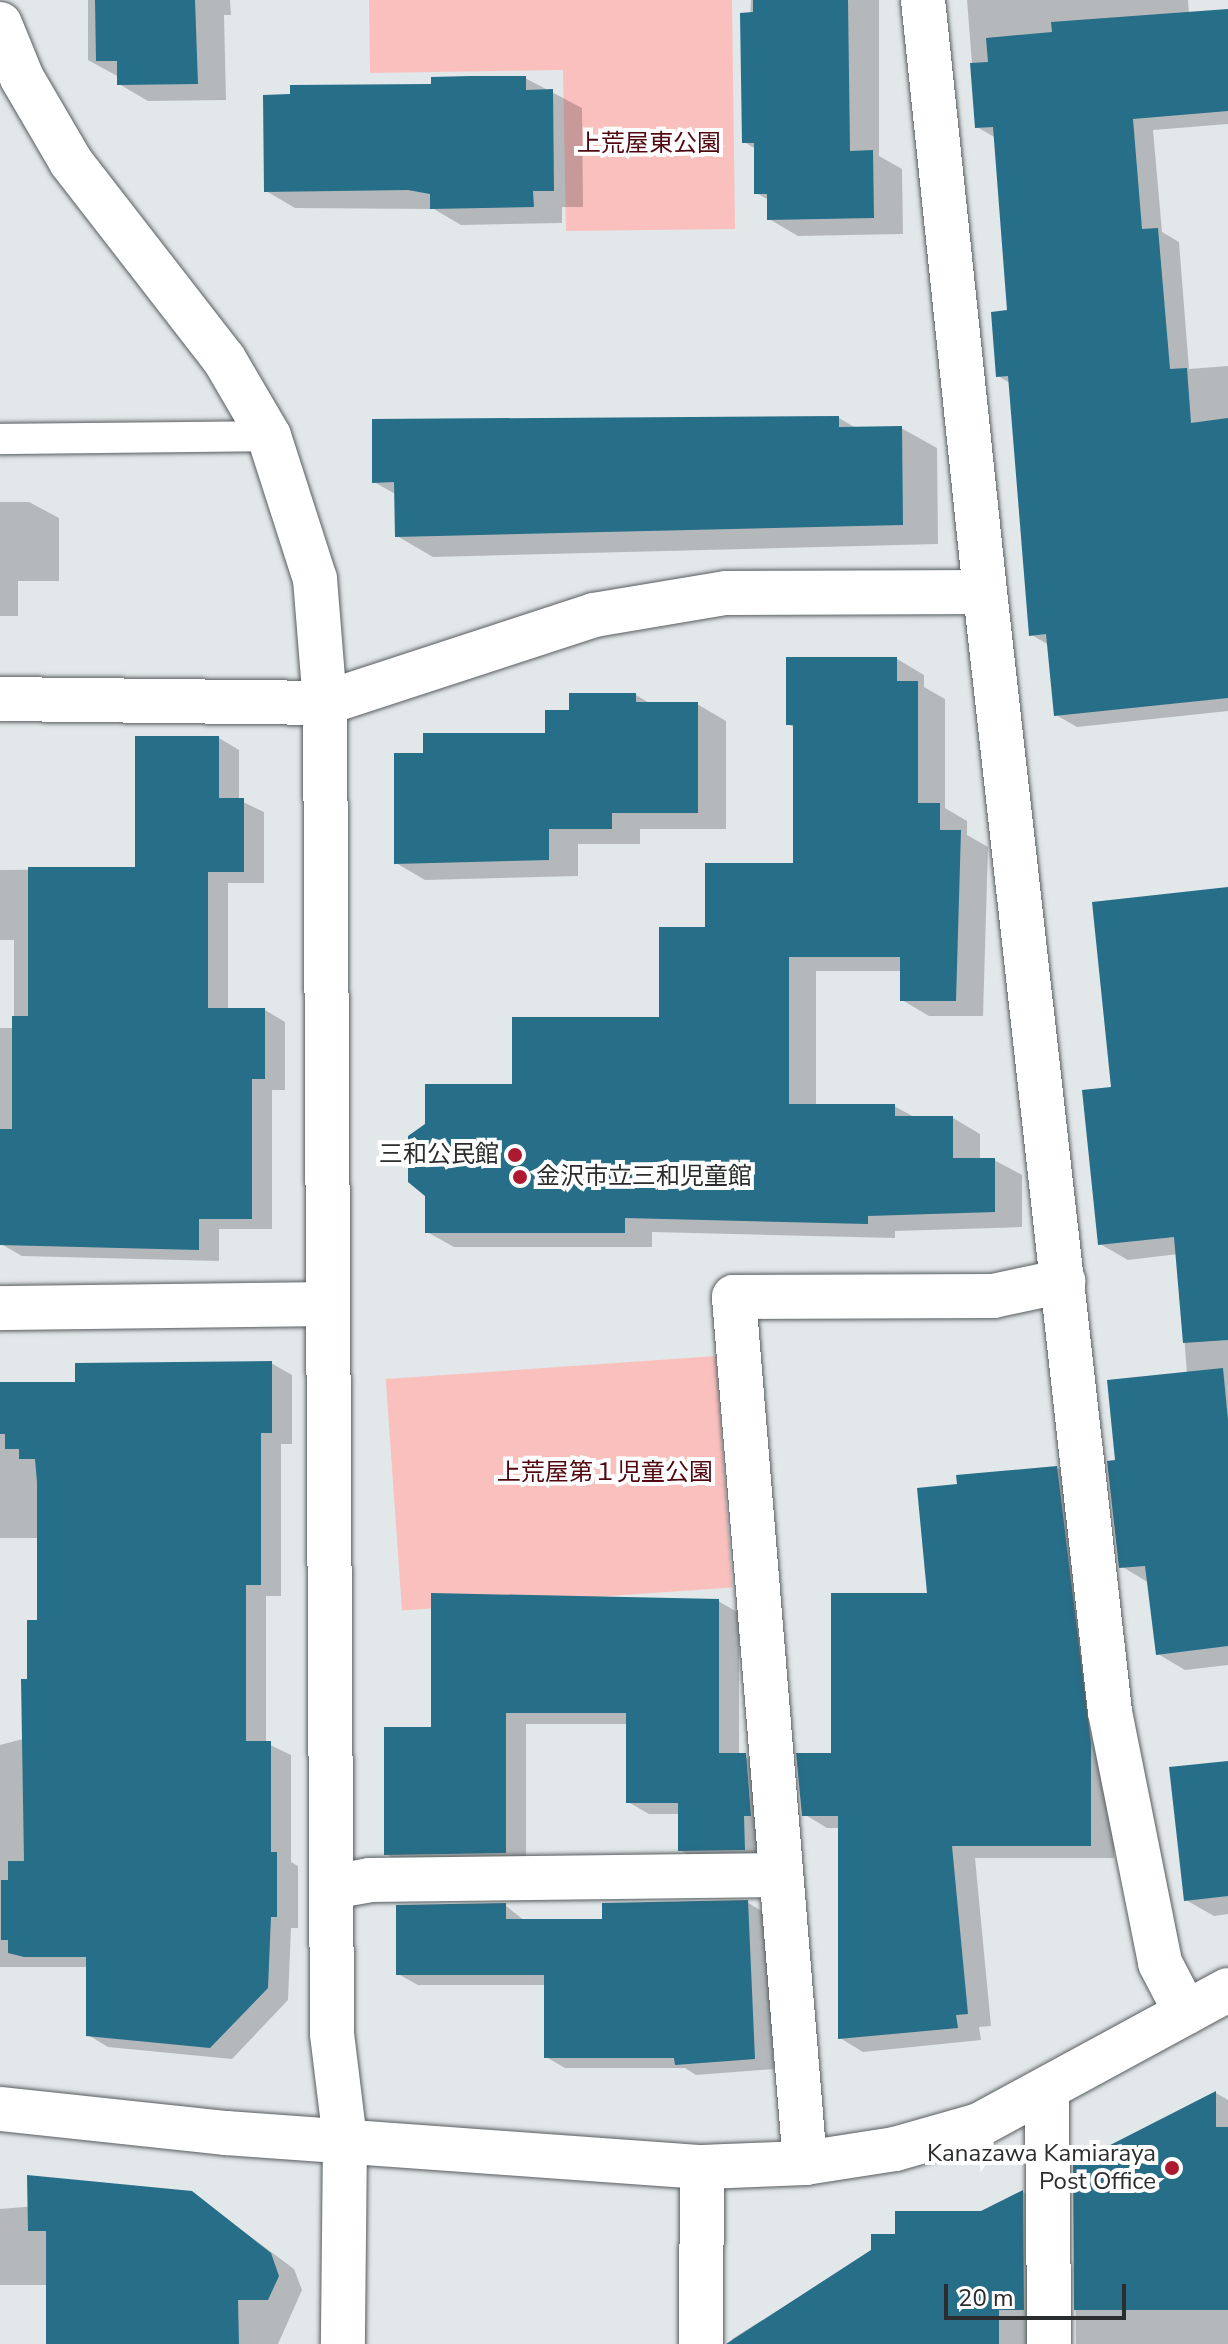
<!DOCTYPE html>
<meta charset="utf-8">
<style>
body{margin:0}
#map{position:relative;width:1228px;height:2344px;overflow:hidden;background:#e2e7e9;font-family:"Nunito Sans","Noto Sans JP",sans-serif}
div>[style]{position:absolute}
.green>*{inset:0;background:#f9c0be;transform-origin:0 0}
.shadow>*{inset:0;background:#0003}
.building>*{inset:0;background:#276e89}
.roads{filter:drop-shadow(0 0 2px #585d5f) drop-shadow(0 0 2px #585d5f)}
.lane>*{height:30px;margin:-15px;padding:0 15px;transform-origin:15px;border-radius:15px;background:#fff}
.street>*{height:44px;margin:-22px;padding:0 22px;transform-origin:22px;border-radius:22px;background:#fff}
.secondary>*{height:44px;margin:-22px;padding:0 22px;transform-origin:22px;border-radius:22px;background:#fff}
.dots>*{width:22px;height:22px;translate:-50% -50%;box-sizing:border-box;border:4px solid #fff;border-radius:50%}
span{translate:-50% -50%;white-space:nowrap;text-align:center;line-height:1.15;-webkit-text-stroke:8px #fff;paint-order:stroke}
.park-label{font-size:24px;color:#510610}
.poi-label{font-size:24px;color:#2a2c2d}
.right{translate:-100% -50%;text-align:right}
.left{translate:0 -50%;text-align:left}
.scale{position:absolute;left:944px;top:2284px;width:182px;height:36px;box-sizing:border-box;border:4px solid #2a2c2d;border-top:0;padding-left:10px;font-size:24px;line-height:28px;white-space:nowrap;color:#2a2c2d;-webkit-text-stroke:6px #fff;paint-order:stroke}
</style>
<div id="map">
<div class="green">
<div style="clip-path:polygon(369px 0,732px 0,735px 229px,566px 231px,563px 70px,370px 73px)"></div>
<div style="left:716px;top:1356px;width:232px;height:331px;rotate:86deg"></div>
</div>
<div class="shadow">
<div style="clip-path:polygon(88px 0,230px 0,231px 15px,224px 15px,226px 100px,148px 101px,119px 84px,119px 77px,88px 60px)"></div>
<div style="clip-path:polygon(751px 0,879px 0,879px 156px,902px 169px,903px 234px,798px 236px,769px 219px,769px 200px,756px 193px,756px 149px,744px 142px)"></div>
<div style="clip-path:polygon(967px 0,1188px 0,1189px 14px,1228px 11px,1228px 124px,1153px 130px,1162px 232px,1179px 242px,1189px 369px,1228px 366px,1228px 711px,1077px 727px,1056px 715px,1049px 645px,1030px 634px,1010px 383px,998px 376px,1009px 312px,996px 138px,977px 127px)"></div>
<div style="clip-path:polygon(525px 78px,582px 108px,583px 207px,562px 207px,562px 223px,461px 225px,434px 209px,295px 208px,266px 191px,433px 86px)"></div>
<div style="clip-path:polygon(839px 418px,856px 428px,901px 428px,937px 448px,938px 544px,433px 557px,397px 536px,397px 495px,374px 482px)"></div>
<div style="clip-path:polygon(0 502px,29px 502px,59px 518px,59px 581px,18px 581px,18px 616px,0 616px)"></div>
<div style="clip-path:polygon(897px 659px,924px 675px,924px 687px,945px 699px,945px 808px,967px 821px,967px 835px,988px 847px,983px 1016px,929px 1016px,902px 1000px,902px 971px,816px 971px,816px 1106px,894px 1106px,916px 1118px,953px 1118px,980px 1134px,980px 1160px,994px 1160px,1022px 1175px,1022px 1227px,895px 1231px,895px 1238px,652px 1232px,652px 1247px,454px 1247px,427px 1232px,514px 1086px,661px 1019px,707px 929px,795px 865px,795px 728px,788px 724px)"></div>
<div style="clip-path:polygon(636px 695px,651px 704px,697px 704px,726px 721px,726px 829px,640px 829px,640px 844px,578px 844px,578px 876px,425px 880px,396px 863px,425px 755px,547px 735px,571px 712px)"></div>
<div style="clip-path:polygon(219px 738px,239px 750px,239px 800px,264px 812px,264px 883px,228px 883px,228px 1010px,265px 1010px,285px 1022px,285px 1090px,272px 1090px,272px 1229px,219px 1229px,219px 1261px,22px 1256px,1px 1244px,0 1229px,0 1028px,14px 1028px,14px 940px,0 940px,0 870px,137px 869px)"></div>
<div style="clip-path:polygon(1228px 889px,1228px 1665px,1185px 1670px,1158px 1654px,1149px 1583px,1121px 1566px,1118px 1462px,1187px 1374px,1178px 1254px,1128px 1260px,1100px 1244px,1113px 1088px)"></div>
<div style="clip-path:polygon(271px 1363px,292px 1375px,292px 1444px,281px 1444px,281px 1596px,266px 1596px,266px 1743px,291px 1755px,291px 1862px,298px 1866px,298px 1928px,291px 1928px,288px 2000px,232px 2059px,108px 2047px,88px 2035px,88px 1967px,0 1967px,0 1745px,23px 1739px,39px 1622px,39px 1538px,0 1538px,0 1384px,77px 1384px)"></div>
<div style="clip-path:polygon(1057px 1468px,1081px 1481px,1114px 1758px,1114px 1858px,975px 1858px,991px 2026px,979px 2027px,981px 2040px,863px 2052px,840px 2038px,840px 1828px,827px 1828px,804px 1814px,833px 1755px,929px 1595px,959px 1485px)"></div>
<div style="clip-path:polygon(718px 1601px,739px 1613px,739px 1755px,766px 1766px,765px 1861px,700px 1862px,680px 1850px,680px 1814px,649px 1814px,628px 1802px,628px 1724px,526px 1724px,526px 1864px,406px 1865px,386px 1854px,433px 1729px)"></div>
<div style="clip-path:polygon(1228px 1763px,1228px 1914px,1214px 1916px,1186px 1900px)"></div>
<div style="clip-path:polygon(747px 1902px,766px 1914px,774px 2069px,696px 2075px,685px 2068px,565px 2068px,546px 2057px,546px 1985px,418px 1985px,398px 1974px,505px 1905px,525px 1921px,604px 1921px)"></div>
<div style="clip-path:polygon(1216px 2093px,1228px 2100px,1228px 2344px,1076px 2344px,1075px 2166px)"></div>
<div style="clip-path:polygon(1023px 2192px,1044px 2205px,1045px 2344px,731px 2344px,732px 2339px,897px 2236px,982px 2213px)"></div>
<div style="clip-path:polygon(192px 2193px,294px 2269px,302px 2290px,278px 2344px,48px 2344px,48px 2285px,0 2285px,0 2209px)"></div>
</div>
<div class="building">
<div style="clip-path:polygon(95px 0,195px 0,198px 84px,117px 85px,117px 61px,96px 61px)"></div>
<div style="clip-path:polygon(753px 0,848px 0,850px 151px,873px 150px,874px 218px,767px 220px,767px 194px,754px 194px,754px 143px,742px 143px,740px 13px,753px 12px)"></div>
<div style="clip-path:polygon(1228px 9px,1228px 111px,1133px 119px,1142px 229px,1158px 228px,1170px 369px,1187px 368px,1191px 423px,1228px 418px,1228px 698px,1054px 716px,1046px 634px,1029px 636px,1008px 376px,996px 377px,991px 312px,1007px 310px,993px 127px,975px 128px,970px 63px,988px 62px,986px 38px,1052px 32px,1051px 22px)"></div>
<div style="clip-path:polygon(470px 76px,526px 76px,526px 90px,553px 89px,554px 191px,533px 191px,534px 207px,430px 209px,430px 194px,408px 190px,264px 192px,263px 95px,290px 94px,290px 85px,431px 84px,431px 77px)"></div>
<div style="clip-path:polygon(839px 416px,839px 427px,902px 426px,903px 525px,395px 537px,394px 482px,372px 483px,372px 419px)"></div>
<div style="clip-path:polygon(786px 657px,897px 657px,897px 681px,918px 681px,918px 803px,940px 803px,940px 830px,961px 830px,956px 1001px,900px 1001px,900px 957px,789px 957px,789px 1104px,895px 1104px,895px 1116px,953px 1116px,953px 1158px,995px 1158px,995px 1212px,868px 1216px,868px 1224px,625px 1218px,625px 1233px,425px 1233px,425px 1196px,408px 1182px,408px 1136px,425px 1124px,425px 1084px,512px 1084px,512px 1017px,659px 1017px,659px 927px,705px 927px,705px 863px,793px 863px,793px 725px,786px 725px)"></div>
<div style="clip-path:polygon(569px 693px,636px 693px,636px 702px,698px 702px,698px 813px,612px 813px,612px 829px,549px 829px,549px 860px,394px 864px,394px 753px,423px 753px,423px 733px,545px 733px,545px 710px,569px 710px)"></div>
<div style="clip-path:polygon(135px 736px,219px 736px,219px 798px,244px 798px,244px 872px,208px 872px,208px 1008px,265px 1008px,265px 1079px,252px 1079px,252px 1219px,199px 1219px,199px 1250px,0 1245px,0 1129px,12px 1129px,12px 1016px,28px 1016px,28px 867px,135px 867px)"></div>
<div style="clip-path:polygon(1228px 887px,1228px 1340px,1183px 1343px,1174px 1237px,1098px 1245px,1082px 1090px,1111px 1087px,1092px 902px)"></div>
<div style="clip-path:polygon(272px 1361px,272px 1433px,261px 1433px,261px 1585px,246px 1585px,246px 1741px,271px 1741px,271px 1852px,277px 1852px,277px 1917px,271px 1917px,268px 1988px,210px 2048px,86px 2036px,86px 1957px,24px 1957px,8px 1953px,8px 1940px,1px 1940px,1px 1880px,8px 1880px,8px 1861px,24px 1861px,21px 1679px,27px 1679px,27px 1620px,37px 1620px,37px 1482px,35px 1459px,19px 1459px,19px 1449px,5px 1449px,5px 1434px,0 1434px,0 1382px,75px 1382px,75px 1363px)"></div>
<div style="clip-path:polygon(1223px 1368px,1228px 1420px,1228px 1646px,1156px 1655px,1145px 1566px,1119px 1568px,1107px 1461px,1115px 1460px,1107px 1380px)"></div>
<div style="clip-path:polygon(1057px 1466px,1091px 1743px,1091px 1846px,952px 1846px,968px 2014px,956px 2015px,958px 2028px,838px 2039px,838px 1816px,802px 1816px,796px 1753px,831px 1753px,831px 1593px,927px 1593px,917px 1488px,957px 1484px,956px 1475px)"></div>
<div style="clip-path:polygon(431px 1593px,719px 1599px,719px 1753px,746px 1753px,751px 1816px,744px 1816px,745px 1850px,678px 1851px,678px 1803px,626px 1803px,626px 1713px,506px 1713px,506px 1853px,384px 1855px,384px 1727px,431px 1727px)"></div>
<div style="clip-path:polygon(1228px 1761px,1228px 1896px,1184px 1901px,1169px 1767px)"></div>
<div style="clip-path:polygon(748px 1900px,755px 2059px,675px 2065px,674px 2058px,544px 2058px,544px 1975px,396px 1975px,396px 1905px,506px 1903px,506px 1919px,602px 1919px,602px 1903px)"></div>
<div style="clip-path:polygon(1216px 2091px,1216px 2127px,1228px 2127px,1228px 2310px,1074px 2310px,1073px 2164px)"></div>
<div style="clip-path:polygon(27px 2175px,192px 2191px,271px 2253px,279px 2276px,268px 2300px,238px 2300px,239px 2344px,46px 2344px,46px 2231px,28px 2231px)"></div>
<div style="clip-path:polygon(1023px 2190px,1024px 2310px,999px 2310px,999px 2344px,726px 2344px,871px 2250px,871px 2234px,895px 2234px,895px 2211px,981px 2211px)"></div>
</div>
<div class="roads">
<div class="lane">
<div style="left:0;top:439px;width:269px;rotate:-0.6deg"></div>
</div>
<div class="street">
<div style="left:923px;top:0;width:595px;rotate:84.02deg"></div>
<div style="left:0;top:699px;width:325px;rotate:0.7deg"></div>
<div style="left:325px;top:703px;width:283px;rotate:-18.1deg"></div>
<div style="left:594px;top:615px;width:134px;rotate:-9.5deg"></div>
<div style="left:726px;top:593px;width:259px;rotate:-0.2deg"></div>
<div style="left:985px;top:592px;width:1127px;rotate:83.63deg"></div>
<div style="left:1110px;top:1712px;width:256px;rotate:78.7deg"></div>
<div style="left:1160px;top:1963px;width:56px;rotate:62.5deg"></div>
<div style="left:0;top:1308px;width:327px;rotate:-0.7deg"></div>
<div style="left:331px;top:1887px;width:39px;rotate:-10deg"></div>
<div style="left:369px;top:1880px;width:411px;rotate:-0.7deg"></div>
<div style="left:1047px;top:2091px;width:253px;rotate:89.5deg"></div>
<div style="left:805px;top:2163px;width:869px;rotate:-94.69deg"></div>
<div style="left:734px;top:1297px;width:259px;rotate:-0.2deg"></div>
<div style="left:993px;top:1296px;width:72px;rotate:-12.1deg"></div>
<div style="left:701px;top:2344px;width:177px;rotate:-89.7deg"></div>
</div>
<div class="secondary">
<div style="left:0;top:24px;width:58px;rotate:67.8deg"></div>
<div style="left:22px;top:78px;width:97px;rotate:59.7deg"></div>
<div style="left:71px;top:162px;width:249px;rotate:52.2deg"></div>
<div style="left:224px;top:359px;width:89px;rotate:59.7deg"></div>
<div style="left:269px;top:436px;width:150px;rotate:72.2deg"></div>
<div style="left:315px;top:579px;width:124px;rotate:85.4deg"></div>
<div style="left:325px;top:703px;width:1331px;rotate:89.7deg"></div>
<div style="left:332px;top:2034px;width:107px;rotate:83deg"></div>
<div style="left:345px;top:2140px;width:204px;rotate:90.6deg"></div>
<div style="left:0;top:2109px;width:227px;rotate:6.1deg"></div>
<div style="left:226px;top:2133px;width:477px;rotate:4.1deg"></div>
<div style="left:702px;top:2167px;width:103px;rotate:-2.2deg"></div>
<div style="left:805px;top:2163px;width:91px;rotate:-8.8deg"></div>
<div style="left:895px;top:2149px;width:87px;rotate:-15.9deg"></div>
<div style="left:979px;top:2125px;width:283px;rotate:-28.5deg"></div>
</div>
</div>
<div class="dots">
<div style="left:515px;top:1155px;background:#ad192e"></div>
<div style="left:520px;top:1177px;background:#ad192e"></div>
<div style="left:1172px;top:2168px;background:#ad192e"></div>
</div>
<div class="park-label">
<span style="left:649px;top:144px">上荒屋東公園</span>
<span style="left:605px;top:1473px">上荒屋第１児童公園</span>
</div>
<div class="poi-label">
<span class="right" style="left:499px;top:1155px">三和公民館</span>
<span class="left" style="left:536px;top:1177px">金沢市立三和児童館</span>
<span class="right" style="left:1156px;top:2168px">Kanazawa Kamiaraya<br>Post Office</span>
</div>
<div class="scale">20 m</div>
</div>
